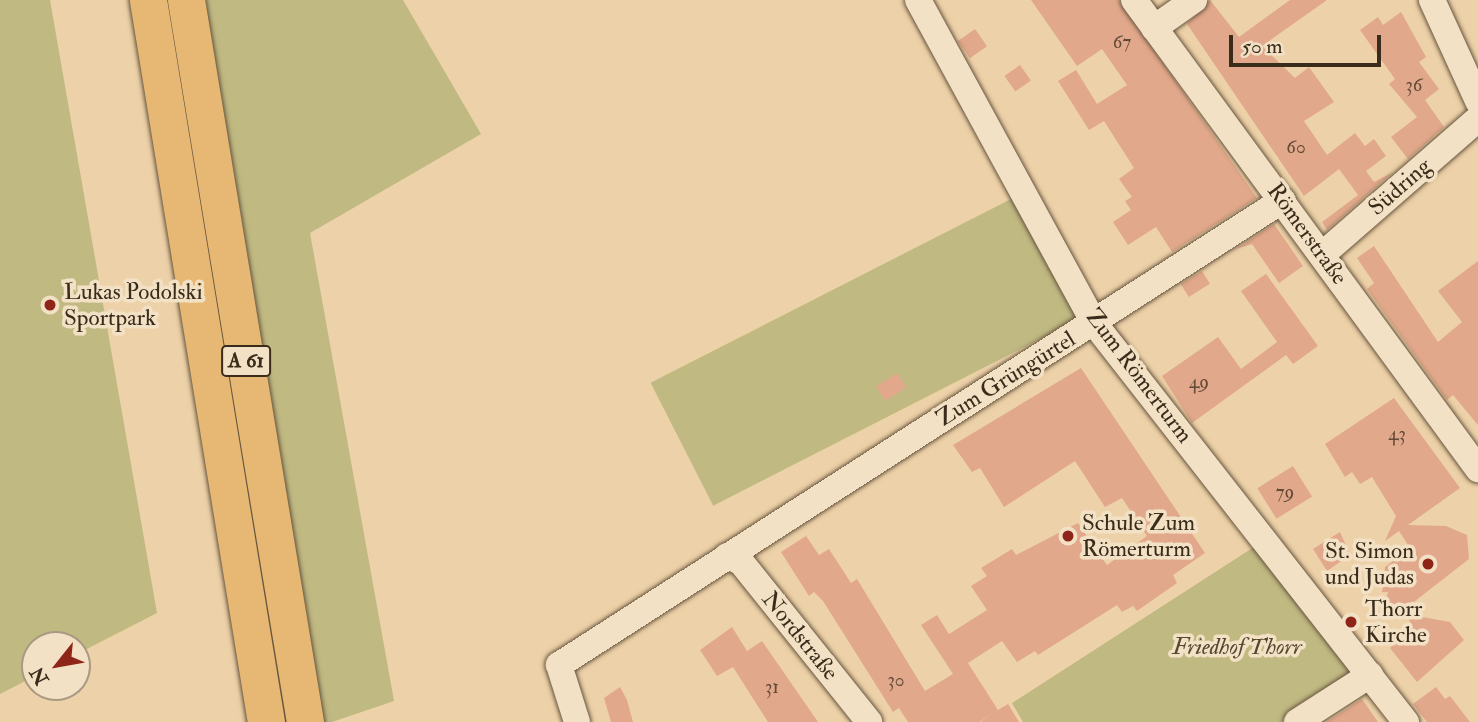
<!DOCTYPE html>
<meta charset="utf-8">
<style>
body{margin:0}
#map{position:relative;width:1478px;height:722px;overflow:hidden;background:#edd1a8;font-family:"IM FELL Double Pica",serif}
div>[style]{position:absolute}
.green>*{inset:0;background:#c0b982;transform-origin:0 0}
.building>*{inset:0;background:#e2a88b;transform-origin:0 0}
.roads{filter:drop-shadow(0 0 2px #67553e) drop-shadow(0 0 2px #67553e)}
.minor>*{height:26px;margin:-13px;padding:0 13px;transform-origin:13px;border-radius:13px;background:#f3e1c6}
.highway>*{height:37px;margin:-18.5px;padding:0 18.5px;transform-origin:18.5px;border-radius:18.5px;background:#e6b874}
.dots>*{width:19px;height:19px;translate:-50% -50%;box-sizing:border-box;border:4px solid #f3e1c6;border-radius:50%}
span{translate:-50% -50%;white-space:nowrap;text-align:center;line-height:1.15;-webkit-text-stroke:7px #f3e1c6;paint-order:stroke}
.number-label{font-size:19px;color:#644b37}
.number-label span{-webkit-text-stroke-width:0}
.shield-label span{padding:2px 5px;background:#f3e1c6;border:2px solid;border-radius:5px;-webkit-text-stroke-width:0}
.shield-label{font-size:21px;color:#3a2c1b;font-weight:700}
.street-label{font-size:23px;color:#3a2c1b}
.poi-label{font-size:23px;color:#3a2c1b}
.left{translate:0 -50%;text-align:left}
.right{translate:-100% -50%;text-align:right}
.park-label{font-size:23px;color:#554830;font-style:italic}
.north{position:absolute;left:21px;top:631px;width:70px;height:70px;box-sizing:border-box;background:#f3e1c6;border:2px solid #a99982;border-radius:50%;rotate:239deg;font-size:19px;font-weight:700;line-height:28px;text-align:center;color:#3a2c1b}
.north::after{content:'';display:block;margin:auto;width:24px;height:32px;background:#8f2418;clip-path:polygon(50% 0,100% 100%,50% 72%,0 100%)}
.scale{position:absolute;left:1229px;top:35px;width:152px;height:32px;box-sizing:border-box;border:4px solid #3a2c1b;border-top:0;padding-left:9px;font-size:21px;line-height:24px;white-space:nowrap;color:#3a2c1b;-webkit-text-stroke:5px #f3e1c6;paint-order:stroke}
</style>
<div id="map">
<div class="green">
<div style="clip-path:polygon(0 0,50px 0,157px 613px,77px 654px,77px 645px,35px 645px,35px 676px,0 694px)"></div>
<div style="clip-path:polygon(200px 0,403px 0,481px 134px,310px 233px,394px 701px,332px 722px,323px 722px,312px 672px)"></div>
<div style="left:1015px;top:197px;width:138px;height:409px;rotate:63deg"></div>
<div style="clip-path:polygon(1254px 547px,1355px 674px,1281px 722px,1023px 722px,1012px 703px)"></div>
</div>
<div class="building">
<div style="clip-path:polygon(1031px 0,1119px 0,1257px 198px,1172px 252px,1156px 227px,1128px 245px,1113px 222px,1131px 210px,1125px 201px,1132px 197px,1119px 179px,1134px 168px,1104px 121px,1089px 130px,1058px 81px,1076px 70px,1097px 104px,1127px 85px,1102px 49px,1077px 66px)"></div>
<div style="clip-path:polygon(1210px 0,1239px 37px,1290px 0,1327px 0,1262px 46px,1295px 78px,1309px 67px,1334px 102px,1304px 121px,1327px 155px,1355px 133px,1365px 146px,1374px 139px,1386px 156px,1366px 171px,1374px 182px,1393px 172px,1327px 230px,1322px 222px,1358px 195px,1339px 169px,1304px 196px,1187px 24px)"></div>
<div style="clip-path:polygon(1401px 12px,1426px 57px,1419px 62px,1439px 89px,1425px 100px,1444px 127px,1408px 159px,1391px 137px,1417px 117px,1389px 84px,1395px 79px,1360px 30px,1378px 17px,1383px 25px)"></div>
<div style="left:975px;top:29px;width:21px;height:21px;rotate:55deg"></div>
<div style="left:1020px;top:65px;width:19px;height:19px;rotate:55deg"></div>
<div style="clip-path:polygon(1274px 224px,1303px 266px,1279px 283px,1252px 244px,1236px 249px)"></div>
<div style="clip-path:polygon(1374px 246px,1438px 342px,1462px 322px,1438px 291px,1478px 261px,1478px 425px,1453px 395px,1447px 400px,1367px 289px,1374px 283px,1357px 258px)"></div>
<div style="left:1202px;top:271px;width:15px;height:25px;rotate:58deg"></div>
<div style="clip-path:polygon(1266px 274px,1318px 346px,1293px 364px,1286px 355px,1192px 423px,1162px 376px,1218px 337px,1241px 369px,1277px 342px,1241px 291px)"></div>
<div style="clip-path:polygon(1081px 368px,1205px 553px,1173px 575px,1177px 583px,1137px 611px,1133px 606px,1122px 612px,1117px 605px,1038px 655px,1035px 651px,1017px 662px,1002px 641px,968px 663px,998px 710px,1008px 704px,1019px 722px,980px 722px,993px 713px,979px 722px,908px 722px,899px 708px,893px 712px,823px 601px,814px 592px,809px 596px,781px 552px,806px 536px,819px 555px,829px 549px,851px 583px,857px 579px,925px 691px,953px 674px,921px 625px,937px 615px,949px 634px,987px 610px,971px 586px,987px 576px,981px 568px,1012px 549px,1016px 555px,1078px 523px,1107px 565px,1147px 536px,1122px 498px,1105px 507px,1075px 461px,1004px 507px,980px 468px,972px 472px,953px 445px)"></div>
<div style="left:897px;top:373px;width:17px;height:25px;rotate:57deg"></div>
<div style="clip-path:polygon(1394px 398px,1460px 488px,1408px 525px,1446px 526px,1467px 535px,1469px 559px,1406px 608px,1385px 602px,1388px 592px,1382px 592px,1385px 567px,1410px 548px,1399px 531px,1385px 541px,1396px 516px,1372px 477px,1360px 484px,1352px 472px,1345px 477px,1325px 444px)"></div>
<div style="left:1293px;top:466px;width:36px;height:42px;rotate:58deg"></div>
<div style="clip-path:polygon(1340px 532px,1350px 555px,1327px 571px,1313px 549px)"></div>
<div style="clip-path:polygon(1405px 614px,1450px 622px,1464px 640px,1417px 682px,1390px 648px,1412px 625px)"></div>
<div style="clip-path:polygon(732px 627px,747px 651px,762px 641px,818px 722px,768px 722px,733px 667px,717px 676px,700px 650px)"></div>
<div style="clip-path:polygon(620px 687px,627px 700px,633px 722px,611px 722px,604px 698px)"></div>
<div style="clip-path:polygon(1436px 687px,1445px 699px,1450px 696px,1470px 722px,1427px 722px,1413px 704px)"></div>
<div style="clip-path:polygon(1362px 699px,1378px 722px,1326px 722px,1333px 718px)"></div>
</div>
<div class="roads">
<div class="minor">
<div style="left:918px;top:0;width:368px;rotate:61.4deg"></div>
<div style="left:1094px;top:323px;width:507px;rotate:51.98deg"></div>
<div style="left:1134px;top:0;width:582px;rotate:53.74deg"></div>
<div style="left:1432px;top:0;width:111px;rotate:65.5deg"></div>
<div style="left:1154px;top:28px;width:49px;rotate:-35deg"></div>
<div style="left:1323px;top:254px;width:206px;rotate:-41.1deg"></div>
<div style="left:727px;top:556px;width:15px;rotate:23deg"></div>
<div style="left:741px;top:562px;width:205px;rotate:51.3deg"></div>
<div style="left:577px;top:722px;width:60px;rotate:-107.5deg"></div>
<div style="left:559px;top:665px;width:860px;rotate:-32.71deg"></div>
<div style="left:1297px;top:722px;width:87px;rotate:-32.8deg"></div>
</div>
<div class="highway">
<div style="left:148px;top:0;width:732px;rotate:80.72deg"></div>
<div style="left:186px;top:0;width:732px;rotate:80.64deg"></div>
</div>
</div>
<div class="dots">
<div style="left:50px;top:305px;background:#8f2418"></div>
<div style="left:1068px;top:536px;background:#8f2418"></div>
<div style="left:1428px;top:564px;background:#8f2418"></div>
<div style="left:1351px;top:622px;background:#8f2418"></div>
</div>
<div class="number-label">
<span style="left:1122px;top:43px">67</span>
<span style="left:1414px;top:86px">36</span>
<span style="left:1296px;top:148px">60</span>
<span style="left:1199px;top:383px">49</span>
<span style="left:1397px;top:435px">43</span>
<span style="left:1285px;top:493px">79</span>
<span style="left:896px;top:681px">30</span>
<span style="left:772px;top:688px">31</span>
</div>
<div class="shield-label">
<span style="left:246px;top:361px">A 61</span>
</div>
<div class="street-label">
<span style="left:1400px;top:187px;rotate:-41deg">Südring</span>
<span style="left:1307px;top:234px;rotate:54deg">Römerstraße</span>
<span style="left:1139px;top:376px;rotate:53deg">Zum Römerturm</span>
<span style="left:1006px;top:379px;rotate:-32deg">Zum Grüngürtel</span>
<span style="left:800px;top:636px;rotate:51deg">Nordstraße</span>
</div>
<div class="poi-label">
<span class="left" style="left:64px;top:305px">Lukas Podolski<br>Sportpark</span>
<span class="left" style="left:1082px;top:536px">Schule Zum<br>Römerturm</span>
<span class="right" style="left:1414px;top:564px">St. Simon<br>und Judas</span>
<span class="left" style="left:1365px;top:622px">Thorr<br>Kirche</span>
</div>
<div class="park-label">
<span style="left:1237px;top:647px">Friedhof Thorr</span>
</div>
<div class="north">N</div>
<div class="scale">50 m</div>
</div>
